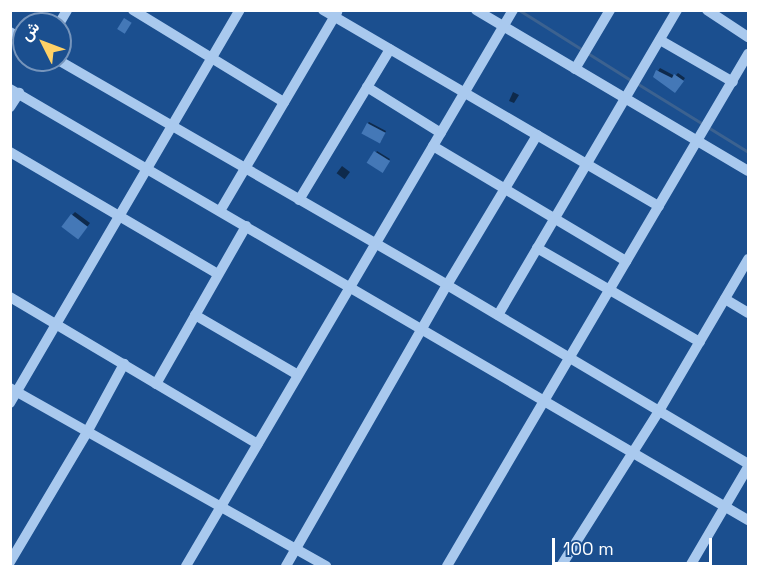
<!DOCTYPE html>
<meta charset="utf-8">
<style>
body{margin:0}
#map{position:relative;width:759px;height:577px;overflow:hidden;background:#1b4f8f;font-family:"Space Grotesk",Vazirmatn,sans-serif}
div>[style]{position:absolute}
.shadow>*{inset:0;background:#0007;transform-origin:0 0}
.stream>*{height:3px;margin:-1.5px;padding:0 1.5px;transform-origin:1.5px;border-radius:1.5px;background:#3c6290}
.building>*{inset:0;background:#4478b7;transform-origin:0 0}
.minor>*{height:10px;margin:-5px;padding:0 5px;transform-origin:5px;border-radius:5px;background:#a9c9ee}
span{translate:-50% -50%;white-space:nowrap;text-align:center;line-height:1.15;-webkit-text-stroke:4.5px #1b4f8f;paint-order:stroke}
.frame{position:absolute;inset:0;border:12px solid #fff;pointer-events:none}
.north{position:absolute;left:12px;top:12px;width:60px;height:60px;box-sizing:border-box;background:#1b4f8f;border:2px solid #7695bc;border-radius:50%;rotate:312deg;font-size:16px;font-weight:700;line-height:24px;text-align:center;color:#fff}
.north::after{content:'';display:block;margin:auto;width:21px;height:27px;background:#ffd166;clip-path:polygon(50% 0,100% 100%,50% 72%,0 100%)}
.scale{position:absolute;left:552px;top:538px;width:160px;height:27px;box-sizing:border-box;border:3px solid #fff;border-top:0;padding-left:8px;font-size:18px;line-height:21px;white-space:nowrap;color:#fff;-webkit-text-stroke:4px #1b4f8f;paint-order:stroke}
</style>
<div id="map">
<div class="shadow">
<div style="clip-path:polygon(660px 68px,675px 76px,678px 73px,685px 78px,677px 89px,658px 71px)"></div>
<div style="clip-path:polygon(513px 92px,519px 95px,514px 103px,509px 101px)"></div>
<div style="clip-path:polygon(369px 122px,386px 131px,381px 141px,368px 123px)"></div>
<div style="clip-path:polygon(377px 151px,390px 159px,383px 170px,369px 163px)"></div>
<div style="left:342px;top:166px;width:10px;height:9px;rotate:37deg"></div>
<div style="clip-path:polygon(75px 212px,90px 223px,81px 235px,72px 215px)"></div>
</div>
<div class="stream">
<div style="left:519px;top:10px;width:133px;rotate:32.1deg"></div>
<div style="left:638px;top:84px;width:129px;rotate:31.7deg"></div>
</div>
<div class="building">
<div style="left:124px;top:18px;width:9px;height:13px;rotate:32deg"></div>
<div style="clip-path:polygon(656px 70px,672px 78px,674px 74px,684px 81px,675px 93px,653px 77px)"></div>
<div style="left:367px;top:123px;width:21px;height:12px;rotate:28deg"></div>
<div style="left:374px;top:151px;width:19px;height:14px;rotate:32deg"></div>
<div style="left:71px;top:214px;width:21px;height:16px;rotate:37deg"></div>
</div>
<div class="minor">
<div style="left:133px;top:10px;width:177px;rotate:31.4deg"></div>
<div style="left:323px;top:10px;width:389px;rotate:30.3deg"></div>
<div style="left:476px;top:10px;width:316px;rotate:30.6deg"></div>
<div style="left:707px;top:10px;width:49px;rotate:33.4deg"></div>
<div style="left:59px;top:24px;width:16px;rotate:-60deg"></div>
<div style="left:10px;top:32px;width:16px;rotate:30deg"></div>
<div style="left:660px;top:40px;width:84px;rotate:29.9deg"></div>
<div style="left:58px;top:60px;width:449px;rotate:30deg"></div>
<div style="left:447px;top:285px;width:350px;rotate:30.7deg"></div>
<div style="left:575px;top:69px;width:69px;rotate:-59.3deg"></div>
<div style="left:367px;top:87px;width:87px;rotate:31.9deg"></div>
<div style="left:10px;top:89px;width:855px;rotate:30.29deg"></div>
<div style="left:10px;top:107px;width:17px;rotate:-57deg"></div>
<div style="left:433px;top:146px;width:225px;rotate:30.8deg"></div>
<div style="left:10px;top:152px;width:241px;rotate:30.4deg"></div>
<div style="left:299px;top:200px;width:176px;rotate:-58.9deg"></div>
<div style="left:220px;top:211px;width:231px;rotate:-59.5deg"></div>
<div style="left:537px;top:248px;width:188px;rotate:30deg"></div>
<div style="left:10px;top:297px;width:288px;rotate:30.7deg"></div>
<div style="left:725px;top:299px;width:27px;rotate:31deg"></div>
<div style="left:195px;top:315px;width:119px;rotate:30.2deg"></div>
<div style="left:498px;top:315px;width:354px;rotate:-59.6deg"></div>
<div style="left:156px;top:384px;width:182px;rotate:-60.3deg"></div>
<div style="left:10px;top:388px;width:363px;rotate:29.4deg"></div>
<div style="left:10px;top:403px;width:455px;rotate:-59.7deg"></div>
<div style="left:10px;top:562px;width:149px;rotate:-59.3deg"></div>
<div style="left:86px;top:434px;width:80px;rotate:-61.5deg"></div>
<div style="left:186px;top:566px;width:645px;rotate:-59.54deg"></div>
<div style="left:286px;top:566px;width:324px;rotate:-60.2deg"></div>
<div style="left:447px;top:285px;width:175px;rotate:-59deg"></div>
<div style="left:447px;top:566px;width:594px;rotate:-59.55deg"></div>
<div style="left:561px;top:566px;width:183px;rotate:-57.7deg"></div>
<div style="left:659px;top:411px;width:176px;rotate:-59.6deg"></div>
<div style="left:690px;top:566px;width:115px;rotate:-59.6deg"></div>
</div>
<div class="frame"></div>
<div class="north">ش</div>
<div class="scale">100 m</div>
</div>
